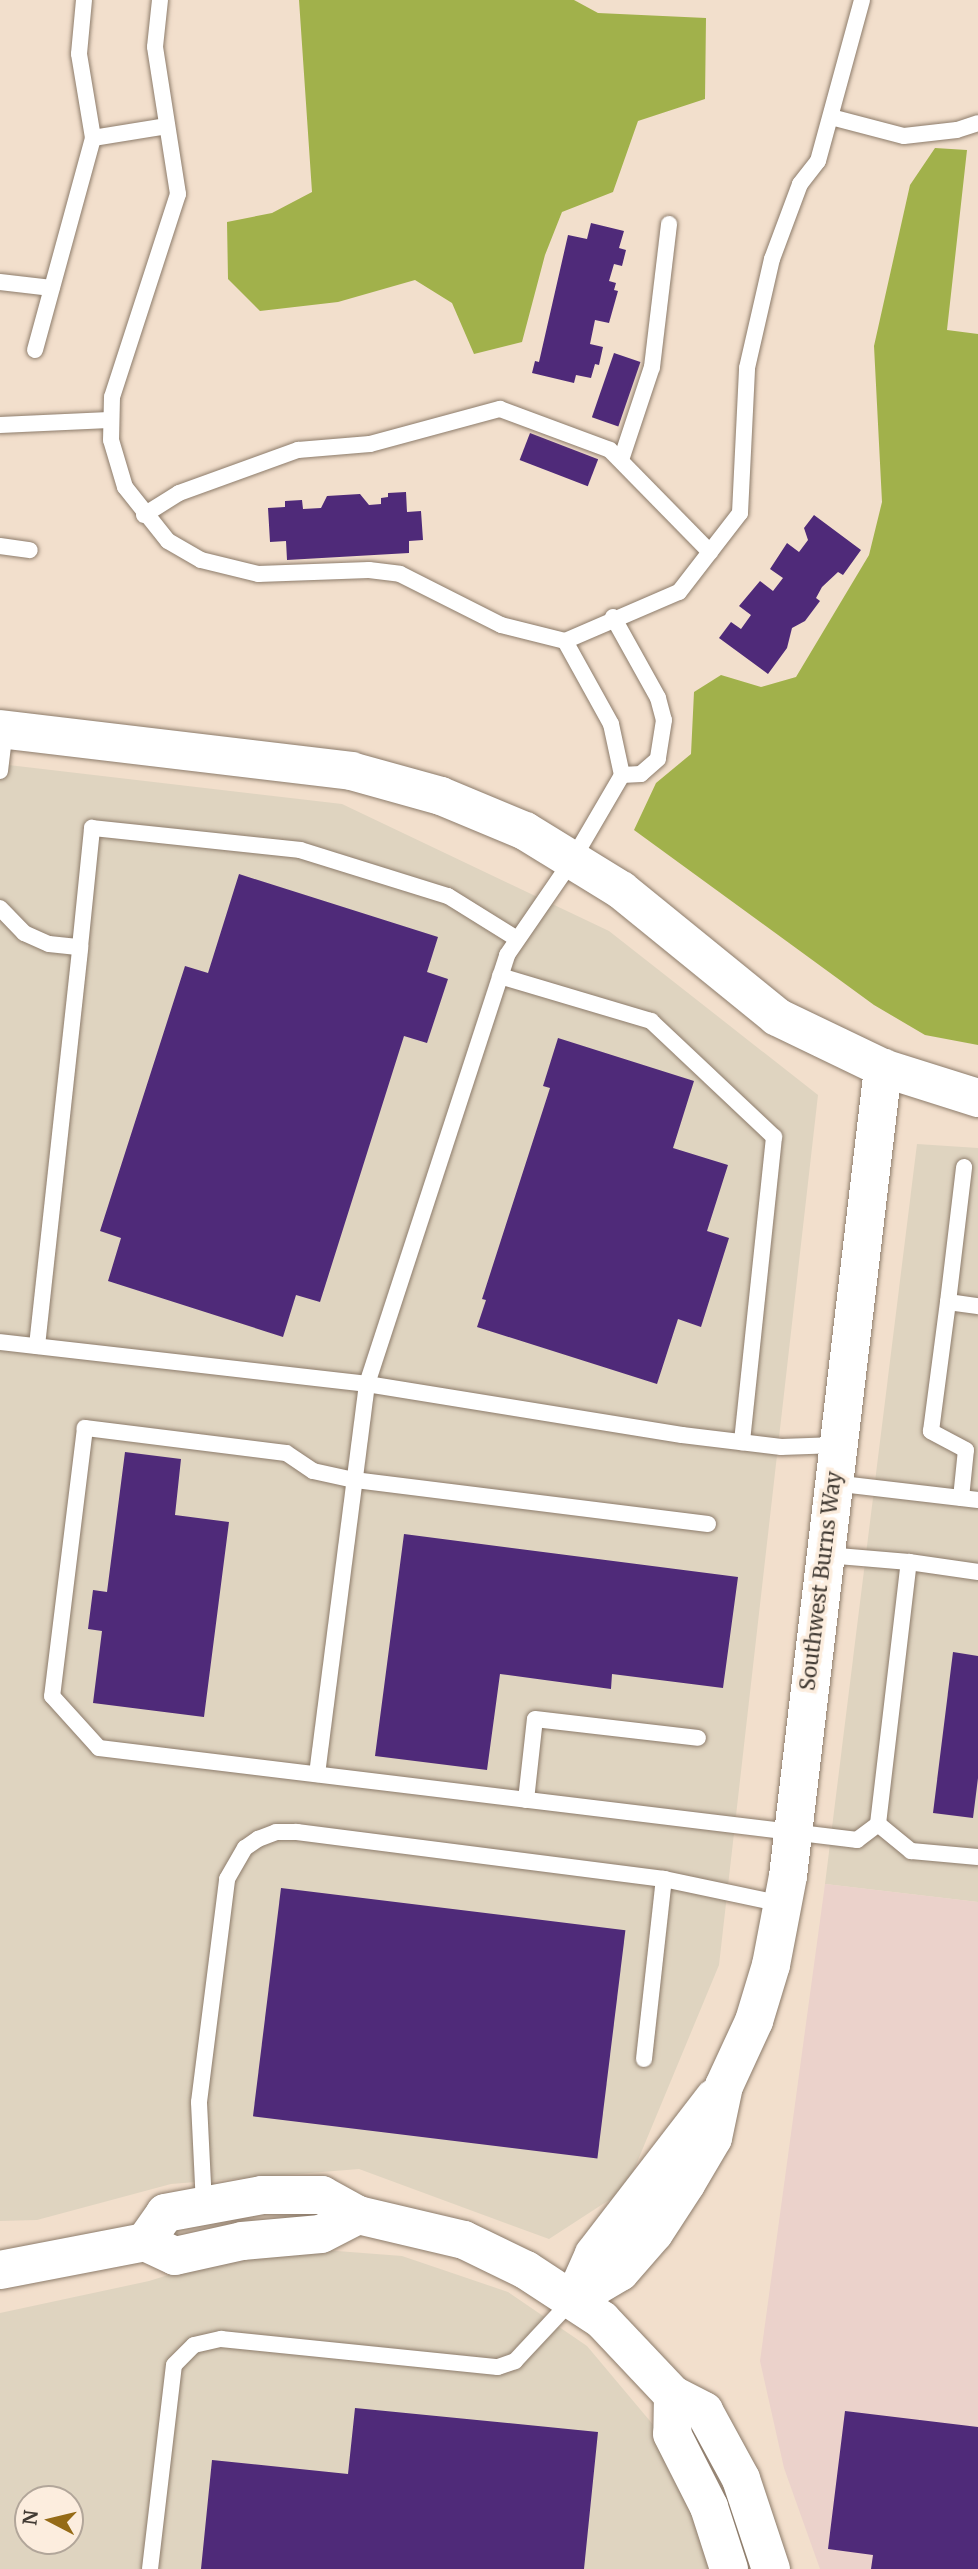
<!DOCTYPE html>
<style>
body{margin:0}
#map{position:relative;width:978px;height:2569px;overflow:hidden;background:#f2dfcc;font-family:Merriweather,serif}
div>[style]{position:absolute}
.commercial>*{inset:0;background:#dfd4c0}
.industrial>*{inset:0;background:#ebd2cb}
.forest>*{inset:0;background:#a1b14b}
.building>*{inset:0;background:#4f2a79;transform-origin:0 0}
.roads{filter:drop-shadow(0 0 2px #8d7c6b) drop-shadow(0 0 2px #8d7c6b)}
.lane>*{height:16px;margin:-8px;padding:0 8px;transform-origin:8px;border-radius:8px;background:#fff}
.secondary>*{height:38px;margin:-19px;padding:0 19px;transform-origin:19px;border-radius:19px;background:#fff}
span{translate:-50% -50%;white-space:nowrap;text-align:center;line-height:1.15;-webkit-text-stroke:7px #fcedde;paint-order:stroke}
.street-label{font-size:21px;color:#423b34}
.north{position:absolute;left:14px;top:2485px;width:70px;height:70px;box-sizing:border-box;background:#fcedde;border:2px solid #b2a69a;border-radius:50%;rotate:277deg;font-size:19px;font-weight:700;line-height:28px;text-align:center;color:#423b34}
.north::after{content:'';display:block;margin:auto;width:24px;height:32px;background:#956b17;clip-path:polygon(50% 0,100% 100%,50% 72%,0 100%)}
</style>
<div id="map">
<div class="commercial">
<div style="clip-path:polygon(0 764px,342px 804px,609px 931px,818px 1095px,719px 1965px,626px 2189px,549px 2239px,359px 2169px,171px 2184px,37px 2220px,0 2221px)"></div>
<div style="clip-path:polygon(917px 1144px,978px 1148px,978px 1902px,825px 1884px)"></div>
<div style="clip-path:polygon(evenodd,298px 2248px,402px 2256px,461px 2276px,508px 2292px,587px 2346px,655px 2427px,715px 2569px,0 2569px,0 2313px,149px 2281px,226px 2257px,298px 2248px,28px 2499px,70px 2499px,70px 2541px,28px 2541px,28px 2499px)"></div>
</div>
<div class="industrial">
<div style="clip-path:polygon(825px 1884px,978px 1902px,978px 2569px,820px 2569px,784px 2468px,760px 2361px)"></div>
</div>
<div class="forest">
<div style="clip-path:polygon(299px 0,574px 0,598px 13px,706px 18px,705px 99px,638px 121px,613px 192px,562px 212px,545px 255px,522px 342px,474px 354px,452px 303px,415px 280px,338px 302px,260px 311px,228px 279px,227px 222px,272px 213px,312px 192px)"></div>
<div style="clip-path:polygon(935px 148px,967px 150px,947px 330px,978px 334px,978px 1045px,925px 1035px,874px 1005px,634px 830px,656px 783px,691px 754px,694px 692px,721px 675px,761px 687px,796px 677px,869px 555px,882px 502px,874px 346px,910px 185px)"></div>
</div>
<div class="building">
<div style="clip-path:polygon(591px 223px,624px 231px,619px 248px,626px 250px,622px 266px,614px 264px,609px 281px,616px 283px,614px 290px,618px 291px,609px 323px,595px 320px,590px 344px,603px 347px,599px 365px,595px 364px,591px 378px,576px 375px,574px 383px,532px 373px,535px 361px,539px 362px,568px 235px,587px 239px)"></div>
<div style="left:614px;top:353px;width:28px;height:68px;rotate:19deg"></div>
<div style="left:530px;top:433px;width:73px;height:29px;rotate:21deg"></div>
<div style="clip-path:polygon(406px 492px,407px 512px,421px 511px,423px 540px,409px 541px,409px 553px,287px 560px,286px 541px,270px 542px,268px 508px,285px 507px,285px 501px,302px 500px,303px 509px,321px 508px,327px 496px,360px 494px,369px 505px,381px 504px,381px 498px,388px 497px,388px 493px)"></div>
<div style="clip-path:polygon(814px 515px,861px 550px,843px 575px,838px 572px,822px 587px,816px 598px,820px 601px,805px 621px,792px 628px,787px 648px,768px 674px,719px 638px,731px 622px,741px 629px,751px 615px,739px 606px,760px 581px,773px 591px,783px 578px,770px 569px,787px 543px,799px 552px,808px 540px,804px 528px)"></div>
<div style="clip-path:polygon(239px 874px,438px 937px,427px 972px,448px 979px,427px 1043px,404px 1036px,320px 1302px,296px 1295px,283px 1337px,108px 1281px,121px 1238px,100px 1231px,185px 966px,208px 973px)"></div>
<div style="clip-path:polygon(558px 1038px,694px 1081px,673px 1148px,728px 1165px,707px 1231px,729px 1238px,701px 1327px,678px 1319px,657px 1384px,477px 1327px,486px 1300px,482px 1299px,550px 1088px,543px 1086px)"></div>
<div style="clip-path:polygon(125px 1452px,181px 1459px,175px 1515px,229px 1522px,204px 1717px,93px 1703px,102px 1631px,88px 1629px,93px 1590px,107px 1592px)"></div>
<div style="clip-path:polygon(404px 1534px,738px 1577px,723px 1688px,612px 1674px,611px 1689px,500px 1674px,487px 1770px,375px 1756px)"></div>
<div style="clip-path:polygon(953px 1652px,978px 1656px,978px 1778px,973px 1818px,933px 1813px)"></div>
<div style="left:281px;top:1888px;width:347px;height:230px;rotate:7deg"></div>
<div style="clip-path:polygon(355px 2408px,598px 2432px,584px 2569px,201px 2569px,212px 2460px,348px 2474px)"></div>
<div style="clip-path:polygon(845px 2411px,978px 2427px,978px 2569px,871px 2569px,873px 2555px,828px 2549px)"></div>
</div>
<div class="roads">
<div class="lane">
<div style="left:84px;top:0;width:54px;rotate:95.3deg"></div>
<div style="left:79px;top:54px;width:85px;rotate:80.5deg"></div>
<div style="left:93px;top:138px;width:75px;rotate:-9.2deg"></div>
<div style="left:160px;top:0;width:47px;rotate:96.1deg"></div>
<div style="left:155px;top:47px;width:149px;rotate:81.1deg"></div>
<div style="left:178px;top:194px;width:213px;rotate:108deg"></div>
<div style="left:112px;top:397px;width:43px;rotate:91.3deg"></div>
<div style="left:111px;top:440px;width:49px;rotate:73.4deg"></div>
<div style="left:125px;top:487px;width:69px;rotate:51.5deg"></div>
<div style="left:168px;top:541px;width:38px;rotate:30deg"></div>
<div style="left:201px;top:560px;width:59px;rotate:13.8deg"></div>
<div style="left:258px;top:574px;width:111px;rotate:-2.1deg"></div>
<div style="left:369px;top:570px;width:31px;rotate:7deg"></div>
<div style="left:400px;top:574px;width:113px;rotate:26.8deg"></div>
<div style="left:501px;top:625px;width:66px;rotate:14deg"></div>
<div style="left:565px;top:641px;width:124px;rotate:-23.3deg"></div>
<div style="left:679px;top:592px;width:100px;rotate:-52.3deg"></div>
<div style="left:740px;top:513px;width:145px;rotate:-87.2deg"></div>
<div style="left:747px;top:368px;width:112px;rotate:-77.1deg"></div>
<div style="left:772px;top:259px;width:80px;rotate:-69.5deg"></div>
<div style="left:800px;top:184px;width:29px;rotate:-52deg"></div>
<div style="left:818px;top:161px;width:167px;rotate:-74.7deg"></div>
<div style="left:831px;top:117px;width:75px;rotate:14.6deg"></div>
<div style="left:904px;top:136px;width:53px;rotate:-6.5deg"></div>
<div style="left:957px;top:130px;width:22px;rotate:-18deg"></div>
<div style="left:0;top:282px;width:52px;rotate:6.6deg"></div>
<div style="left:35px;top:350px;width:220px;rotate:-74.7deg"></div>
<div style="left:0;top:425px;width:109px;rotate:-2.6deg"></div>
<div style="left:621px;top:460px;width:98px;rotate:-71.6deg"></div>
<div style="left:652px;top:367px;width:144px;rotate:-83.2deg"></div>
<div style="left:144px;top:515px;width:41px;rotate:-32.2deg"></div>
<div style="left:179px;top:493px;width:127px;rotate:-19.9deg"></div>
<div style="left:298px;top:450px;width:72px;rotate:-4.8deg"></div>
<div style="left:370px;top:444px;width:135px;rotate:-15.1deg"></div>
<div style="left:500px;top:409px;width:117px;rotate:20.4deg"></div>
<div style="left:610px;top:450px;width:143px;rotate:45.6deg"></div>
<div style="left:0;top:546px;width:30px;rotate:8deg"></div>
<div style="left:613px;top:617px;width:93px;rotate:60.9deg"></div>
<div style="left:658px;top:698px;width:23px;rotate:75deg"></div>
<div style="left:664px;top:720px;width:39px;rotate:99deg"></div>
<div style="left:658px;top:759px;width:23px;rotate:139deg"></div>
<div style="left:641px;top:774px;width:19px;rotate:177deg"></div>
<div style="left:0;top:771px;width:42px;rotate:-83.2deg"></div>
<div style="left:0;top:908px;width:35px;rotate:46deg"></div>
<div style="left:24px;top:933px;width:27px;rotate:24deg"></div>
<div style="left:49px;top:944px;width:31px;rotate:6deg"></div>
<div style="left:80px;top:947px;width:120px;rotate:-84.2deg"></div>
<div style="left:92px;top:828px;width:209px;rotate:6deg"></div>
<div style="left:300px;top:850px;width:155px;rotate:17.3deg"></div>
<div style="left:448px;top:896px;width:81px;rotate:31.9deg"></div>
<div style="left:500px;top:976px;width:158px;rotate:16.6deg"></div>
<div style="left:651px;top:1021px;width:169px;rotate:43.3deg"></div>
<div style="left:774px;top:1137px;width:307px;rotate:96deg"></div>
<div style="left:948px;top:1302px;width:136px;rotate:-83.2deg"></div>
<div style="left:0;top:1342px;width:369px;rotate:6.5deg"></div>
<div style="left:367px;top:1384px;width:319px;rotate:9.2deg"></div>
<div style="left:682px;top:1435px;width:100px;rotate:6.9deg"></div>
<div style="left:781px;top:1447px;width:56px;rotate:-2deg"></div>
<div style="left:37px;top:1346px;width:401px;rotate:-83.8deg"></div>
<div style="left:966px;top:1450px;width:40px;rotate:-152deg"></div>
<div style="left:931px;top:1431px;width:130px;rotate:-82.5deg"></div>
<div style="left:948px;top:1302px;width:30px;rotate:8deg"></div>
<div style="left:833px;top:1483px;width:146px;rotate:6.7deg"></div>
<div style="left:961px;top:1498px;width:48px;rotate:-84.1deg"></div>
<div style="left:708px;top:1524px;width:357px;rotate:-172.9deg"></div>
<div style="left:354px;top:1480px;width:42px;rotate:-167.6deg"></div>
<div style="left:313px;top:1471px;width:32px;rotate:-146deg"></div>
<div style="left:286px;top:1453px;width:203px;rotate:-172.9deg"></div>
<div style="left:85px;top:1428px;width:270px;rotate:97deg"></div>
<div style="left:52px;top:1696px;width:70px;rotate:47.9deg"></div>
<div style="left:99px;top:1748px;width:764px;rotate:6.92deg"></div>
<div style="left:857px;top:1840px;width:26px;rotate:-37deg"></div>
<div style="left:878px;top:1824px;width:264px;rotate:-83.3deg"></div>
<div style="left:909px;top:1562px;width:83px;rotate:-175.2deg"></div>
<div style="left:909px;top:1562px;width:70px;rotate:8.2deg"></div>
<div style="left:317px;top:1774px;width:393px;rotate:-82.7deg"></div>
<div style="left:367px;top:1384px;width:451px;rotate:-71.9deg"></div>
<div style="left:507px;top:955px;width:116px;rotate:-55.5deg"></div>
<div style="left:573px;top:859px;width:97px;rotate:-59.7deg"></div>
<div style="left:622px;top:775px;width:52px;rotate:-102.2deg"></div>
<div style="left:611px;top:724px;width:95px;rotate:-119deg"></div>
<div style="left:526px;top:1800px;width:81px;rotate:-83.7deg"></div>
<div style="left:535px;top:1719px;width:164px;rotate:6.6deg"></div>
<div style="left:878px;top:1824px;width:43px;rotate:39.3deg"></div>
<div style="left:911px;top:1851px;width:67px;rotate:5.1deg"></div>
<div style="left:644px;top:2059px;width:181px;rotate:-83.7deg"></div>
<div style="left:204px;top:2205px;width:103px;rotate:-92.8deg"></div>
<div style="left:199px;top:2102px;width:225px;rotate:-82.8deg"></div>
<div style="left:227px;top:1879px;width:36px;rotate:-60deg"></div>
<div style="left:245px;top:1848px;width:16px;rotate:-35deg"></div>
<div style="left:258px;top:1839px;width:19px;rotate:-21deg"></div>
<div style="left:276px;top:1832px;width:21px"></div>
<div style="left:297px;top:1832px;width:370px;rotate:7.3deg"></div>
<div style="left:664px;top:1879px;width:122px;rotate:11.9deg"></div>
<div style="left:150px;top:2569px;width:205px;rotate:-83.3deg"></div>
<div style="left:174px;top:2365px;width:28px;rotate:-45deg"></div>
<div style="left:194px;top:2345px;width:28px;rotate:-13deg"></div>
<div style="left:221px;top:2339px;width:278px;rotate:5.8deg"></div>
<div style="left:498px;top:2367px;width:18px;rotate:-19deg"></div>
<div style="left:515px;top:2361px;width:83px;rotate:-46.9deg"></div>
</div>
<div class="secondary">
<div style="left:0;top:729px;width:354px;rotate:6.8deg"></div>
<div style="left:351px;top:771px;width:93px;rotate:15.5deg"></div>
<div style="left:441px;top:796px;width:91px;rotate:22.6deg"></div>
<div style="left:525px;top:831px;width:113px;rotate:31.6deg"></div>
<div style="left:621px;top:890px;width:201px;rotate:39.1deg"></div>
<div style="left:777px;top:1017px;width:118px;rotate:25.7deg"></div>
<div style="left:883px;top:1068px;width:100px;rotate:17.5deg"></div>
<div style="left:145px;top:2242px;width:35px;rotate:-55deg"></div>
<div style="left:165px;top:2213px;width:99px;rotate:-10.5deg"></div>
<div style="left:262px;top:2195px;width:60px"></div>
<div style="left:322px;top:2195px;width:41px;rotate:29.1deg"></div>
<div style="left:358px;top:2215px;width:109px;rotate:13.3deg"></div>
<div style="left:464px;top:2240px;width:69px;rotate:25.8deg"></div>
<div style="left:526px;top:2270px;width:91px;rotate:33.3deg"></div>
<div style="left:602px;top:2320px;width:103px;rotate:46.6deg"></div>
<div style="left:673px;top:2395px;width:35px;rotate:27deg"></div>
<div style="left:704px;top:2411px;width:77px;rotate:61.4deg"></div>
<div style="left:741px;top:2479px;width:95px;rotate:71.6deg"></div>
<div style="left:0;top:2270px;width:148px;rotate:-10.9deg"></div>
<div style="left:145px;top:2242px;width:33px;rotate:25deg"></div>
<div style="left:175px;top:2256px;width:69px;rotate:-12.6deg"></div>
<div style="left:242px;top:2241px;width:79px;rotate:-5.1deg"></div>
<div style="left:321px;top:2234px;width:42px;rotate:-27.2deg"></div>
<div style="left:574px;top:2299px;width:53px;rotate:-30.4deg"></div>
<div style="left:620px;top:2272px;width:52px;rotate:-48.9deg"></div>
<div style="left:654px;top:2233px;width:59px;rotate:-56.9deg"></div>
<div style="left:686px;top:2184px;width:53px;rotate:-59.6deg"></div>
<div style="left:713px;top:2138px;width:53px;rotate:-78.1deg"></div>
<div style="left:724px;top:2086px;width:72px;rotate:-65.2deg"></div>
<div style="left:754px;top:2021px;width:59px;rotate:-73.1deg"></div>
<div style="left:771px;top:1965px;width:91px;rotate:-79.2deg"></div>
<div style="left:788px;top:1876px;width:814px;rotate:-83.29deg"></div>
<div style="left:574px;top:2299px;width:49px;rotate:-66deg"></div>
<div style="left:594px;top:2254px;width:197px;rotate:-52.4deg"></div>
<div style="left:673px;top:2395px;width:39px;rotate:91deg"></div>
<div style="left:672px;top:2434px;width:82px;rotate:63.1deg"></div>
<div style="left:709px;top:2507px;width:65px;rotate:72.1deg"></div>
</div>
</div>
<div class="street-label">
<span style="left:821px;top:1581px;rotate:-83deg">Southwest Burns Way</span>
</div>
<div class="north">N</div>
</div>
